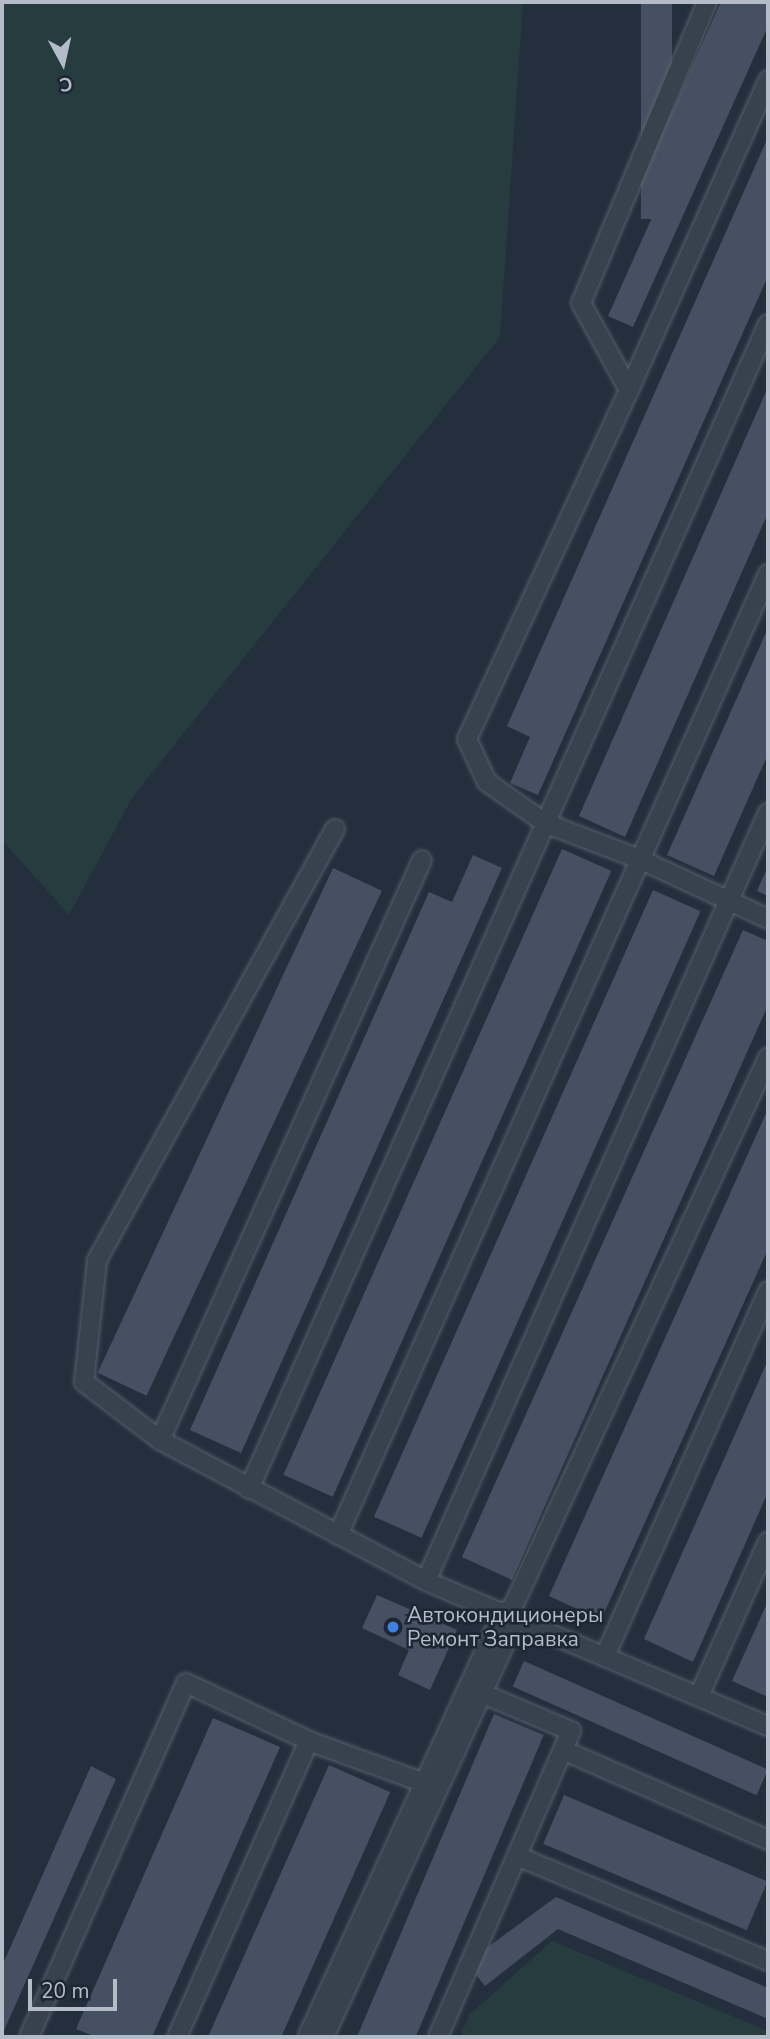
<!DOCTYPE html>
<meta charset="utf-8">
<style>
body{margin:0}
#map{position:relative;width:770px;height:2039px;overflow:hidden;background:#242f3e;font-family:"Nunito Sans",sans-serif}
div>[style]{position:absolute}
.green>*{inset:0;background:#263c3f}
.building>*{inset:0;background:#455162;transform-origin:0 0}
.roads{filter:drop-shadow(0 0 2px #565f6c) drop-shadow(0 0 2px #565f6c)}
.lane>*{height:18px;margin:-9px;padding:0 9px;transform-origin:9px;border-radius:9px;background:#38414e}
.street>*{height:33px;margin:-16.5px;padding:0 16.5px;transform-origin:16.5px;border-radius:16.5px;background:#38414e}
.dots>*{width:19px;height:19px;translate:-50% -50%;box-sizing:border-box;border:4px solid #1d2633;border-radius:50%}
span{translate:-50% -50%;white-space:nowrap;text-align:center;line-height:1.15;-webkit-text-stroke:5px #1d2633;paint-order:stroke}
.poi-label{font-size:21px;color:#b4bcc9}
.left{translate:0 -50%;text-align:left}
.frame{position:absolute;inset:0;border:4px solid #b4bcc9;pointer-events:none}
.north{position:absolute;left:28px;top:28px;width:70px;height:70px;-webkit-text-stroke:5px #1d2633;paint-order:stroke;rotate:172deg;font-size:19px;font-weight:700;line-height:28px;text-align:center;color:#b4bcc9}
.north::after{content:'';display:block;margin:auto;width:24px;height:32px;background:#b4bcc9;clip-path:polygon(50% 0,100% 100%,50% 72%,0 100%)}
.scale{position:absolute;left:28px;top:1979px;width:89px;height:32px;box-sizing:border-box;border:4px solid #b4bcc9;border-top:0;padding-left:9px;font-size:21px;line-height:24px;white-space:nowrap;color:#b4bcc9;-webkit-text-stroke:5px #1d2633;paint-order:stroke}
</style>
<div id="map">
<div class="green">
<div style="clip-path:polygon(2px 2px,523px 2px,500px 337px,132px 798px,69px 915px,2px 840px)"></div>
<div style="clip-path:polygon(552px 1941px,768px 2031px,768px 2037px,460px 2037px,469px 2015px)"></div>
</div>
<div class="building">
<div style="left:641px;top:2px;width:31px;height:217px"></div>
<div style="clip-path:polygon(721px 2px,768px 2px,768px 26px,633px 327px,608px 316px,662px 195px,639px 185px)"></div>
<div style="clip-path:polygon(768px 137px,768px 276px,538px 795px,510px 783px,530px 737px,507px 726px)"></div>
<div style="clip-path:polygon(768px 387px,768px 513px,625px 837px,579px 816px)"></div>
<div style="clip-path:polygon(768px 628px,768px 754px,714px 876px,667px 855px)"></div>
<div style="left:562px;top:849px;width:54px;height:685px;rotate:24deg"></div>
<div style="clip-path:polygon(473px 855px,502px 868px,241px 1453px,190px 1430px,429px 892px,452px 902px)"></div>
<div style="clip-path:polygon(768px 866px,768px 896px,757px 891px)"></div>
<div style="left:333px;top:868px;width:54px;height:557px;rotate:25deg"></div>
<div style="left:653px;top:890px;width:52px;height:686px;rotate:24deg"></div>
<div style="clip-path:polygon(743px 930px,768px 941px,768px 1005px,512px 1580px,462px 1557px)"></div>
<div style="clip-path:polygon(768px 1109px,768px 1249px,601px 1620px,549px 1596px)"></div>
<div style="clip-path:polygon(768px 1360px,768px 1492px,693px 1662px,644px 1639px)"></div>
<div style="clip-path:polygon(377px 1595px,457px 1630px,430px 1690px,398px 1675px,409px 1650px,362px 1628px)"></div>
<div style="clip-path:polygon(768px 1601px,768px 1697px,732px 1681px)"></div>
<div style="left:524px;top:1661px;width:267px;height:28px;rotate:24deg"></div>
<div style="left:494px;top:1714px;width:54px;height:353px;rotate:23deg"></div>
<div style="clip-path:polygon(213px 1718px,280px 1747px,152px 2037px,96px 2037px,76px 2029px)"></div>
<div style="left:329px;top:1765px;width:67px;height:297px;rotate:24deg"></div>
<div style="clip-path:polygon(91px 1766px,116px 1779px,2px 2035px,2px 1966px)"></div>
<div style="left:564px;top:1795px;width:221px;height:53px;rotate:23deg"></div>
<div style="clip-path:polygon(556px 1897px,768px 1988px,768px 2019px,558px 1929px,485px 1986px,472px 1970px,488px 1947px)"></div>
</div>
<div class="roads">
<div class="lane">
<div style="left:707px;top:2px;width:326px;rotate:112.7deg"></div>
<div style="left:581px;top:303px;width:99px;rotate:61.1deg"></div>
<div style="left:629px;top:390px;width:385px;rotate:114.9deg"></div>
<div style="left:467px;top:739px;width:47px;rotate:65.1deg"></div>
<div style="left:487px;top:782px;width:71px;rotate:35.3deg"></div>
<div style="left:545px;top:823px;width:101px;rotate:21deg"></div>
<div style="left:639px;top:859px;width:142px;rotate:24.9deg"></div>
<div style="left:629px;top:390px;width:340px;rotate:-65.8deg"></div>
<div style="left:335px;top:829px;width:493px;rotate:118.9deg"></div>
<div style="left:97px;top:1261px;width:122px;rotate:96.1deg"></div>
<div style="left:84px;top:1382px;width:96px;rotate:37.3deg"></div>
<div style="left:160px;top:1440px;width:301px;rotate:27.9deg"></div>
<div style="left:426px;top:1581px;width:371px;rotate:23deg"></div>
<div style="left:160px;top:1440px;width:636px;rotate:-65.69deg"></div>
<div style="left:249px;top:1489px;width:1275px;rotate:-65.99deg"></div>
<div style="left:338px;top:1535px;width:1053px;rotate:-65.89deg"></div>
<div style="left:426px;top:1581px;width:841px;rotate:-66deg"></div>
<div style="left:508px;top:1617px;width:617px;rotate:-65.06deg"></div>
<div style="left:606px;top:1654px;width:398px;rotate:-65.9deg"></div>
<div style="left:699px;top:1696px;width:169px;rotate:-65.9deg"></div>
<div style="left:563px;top:1750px;width:224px;rotate:23.7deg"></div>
<div style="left:517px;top:1856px;width:272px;rotate:22.7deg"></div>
<div style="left:29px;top:2037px;width:387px;rotate:-66.1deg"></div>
<div style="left:186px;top:1683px;width:136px;rotate:25.2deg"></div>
<div style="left:309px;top:1741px;width:129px;rotate:20deg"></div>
<div style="left:177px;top:2037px;width:324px;rotate:-66deg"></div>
<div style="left:438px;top:2037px;width:334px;rotate:-66.5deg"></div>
<div style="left:571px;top:1731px;width:105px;rotate:-157.1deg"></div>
</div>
<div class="street">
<div style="left:315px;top:2037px;width:462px;rotate:-65.3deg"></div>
</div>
</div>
<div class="dots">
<div style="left:393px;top:1627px;background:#3f7fe0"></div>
</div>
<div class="poi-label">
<span class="left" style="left:407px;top:1627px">Автокондиционеры<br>Ремонт Заправка</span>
</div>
<div class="frame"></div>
<div class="north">С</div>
<div class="scale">20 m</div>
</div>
